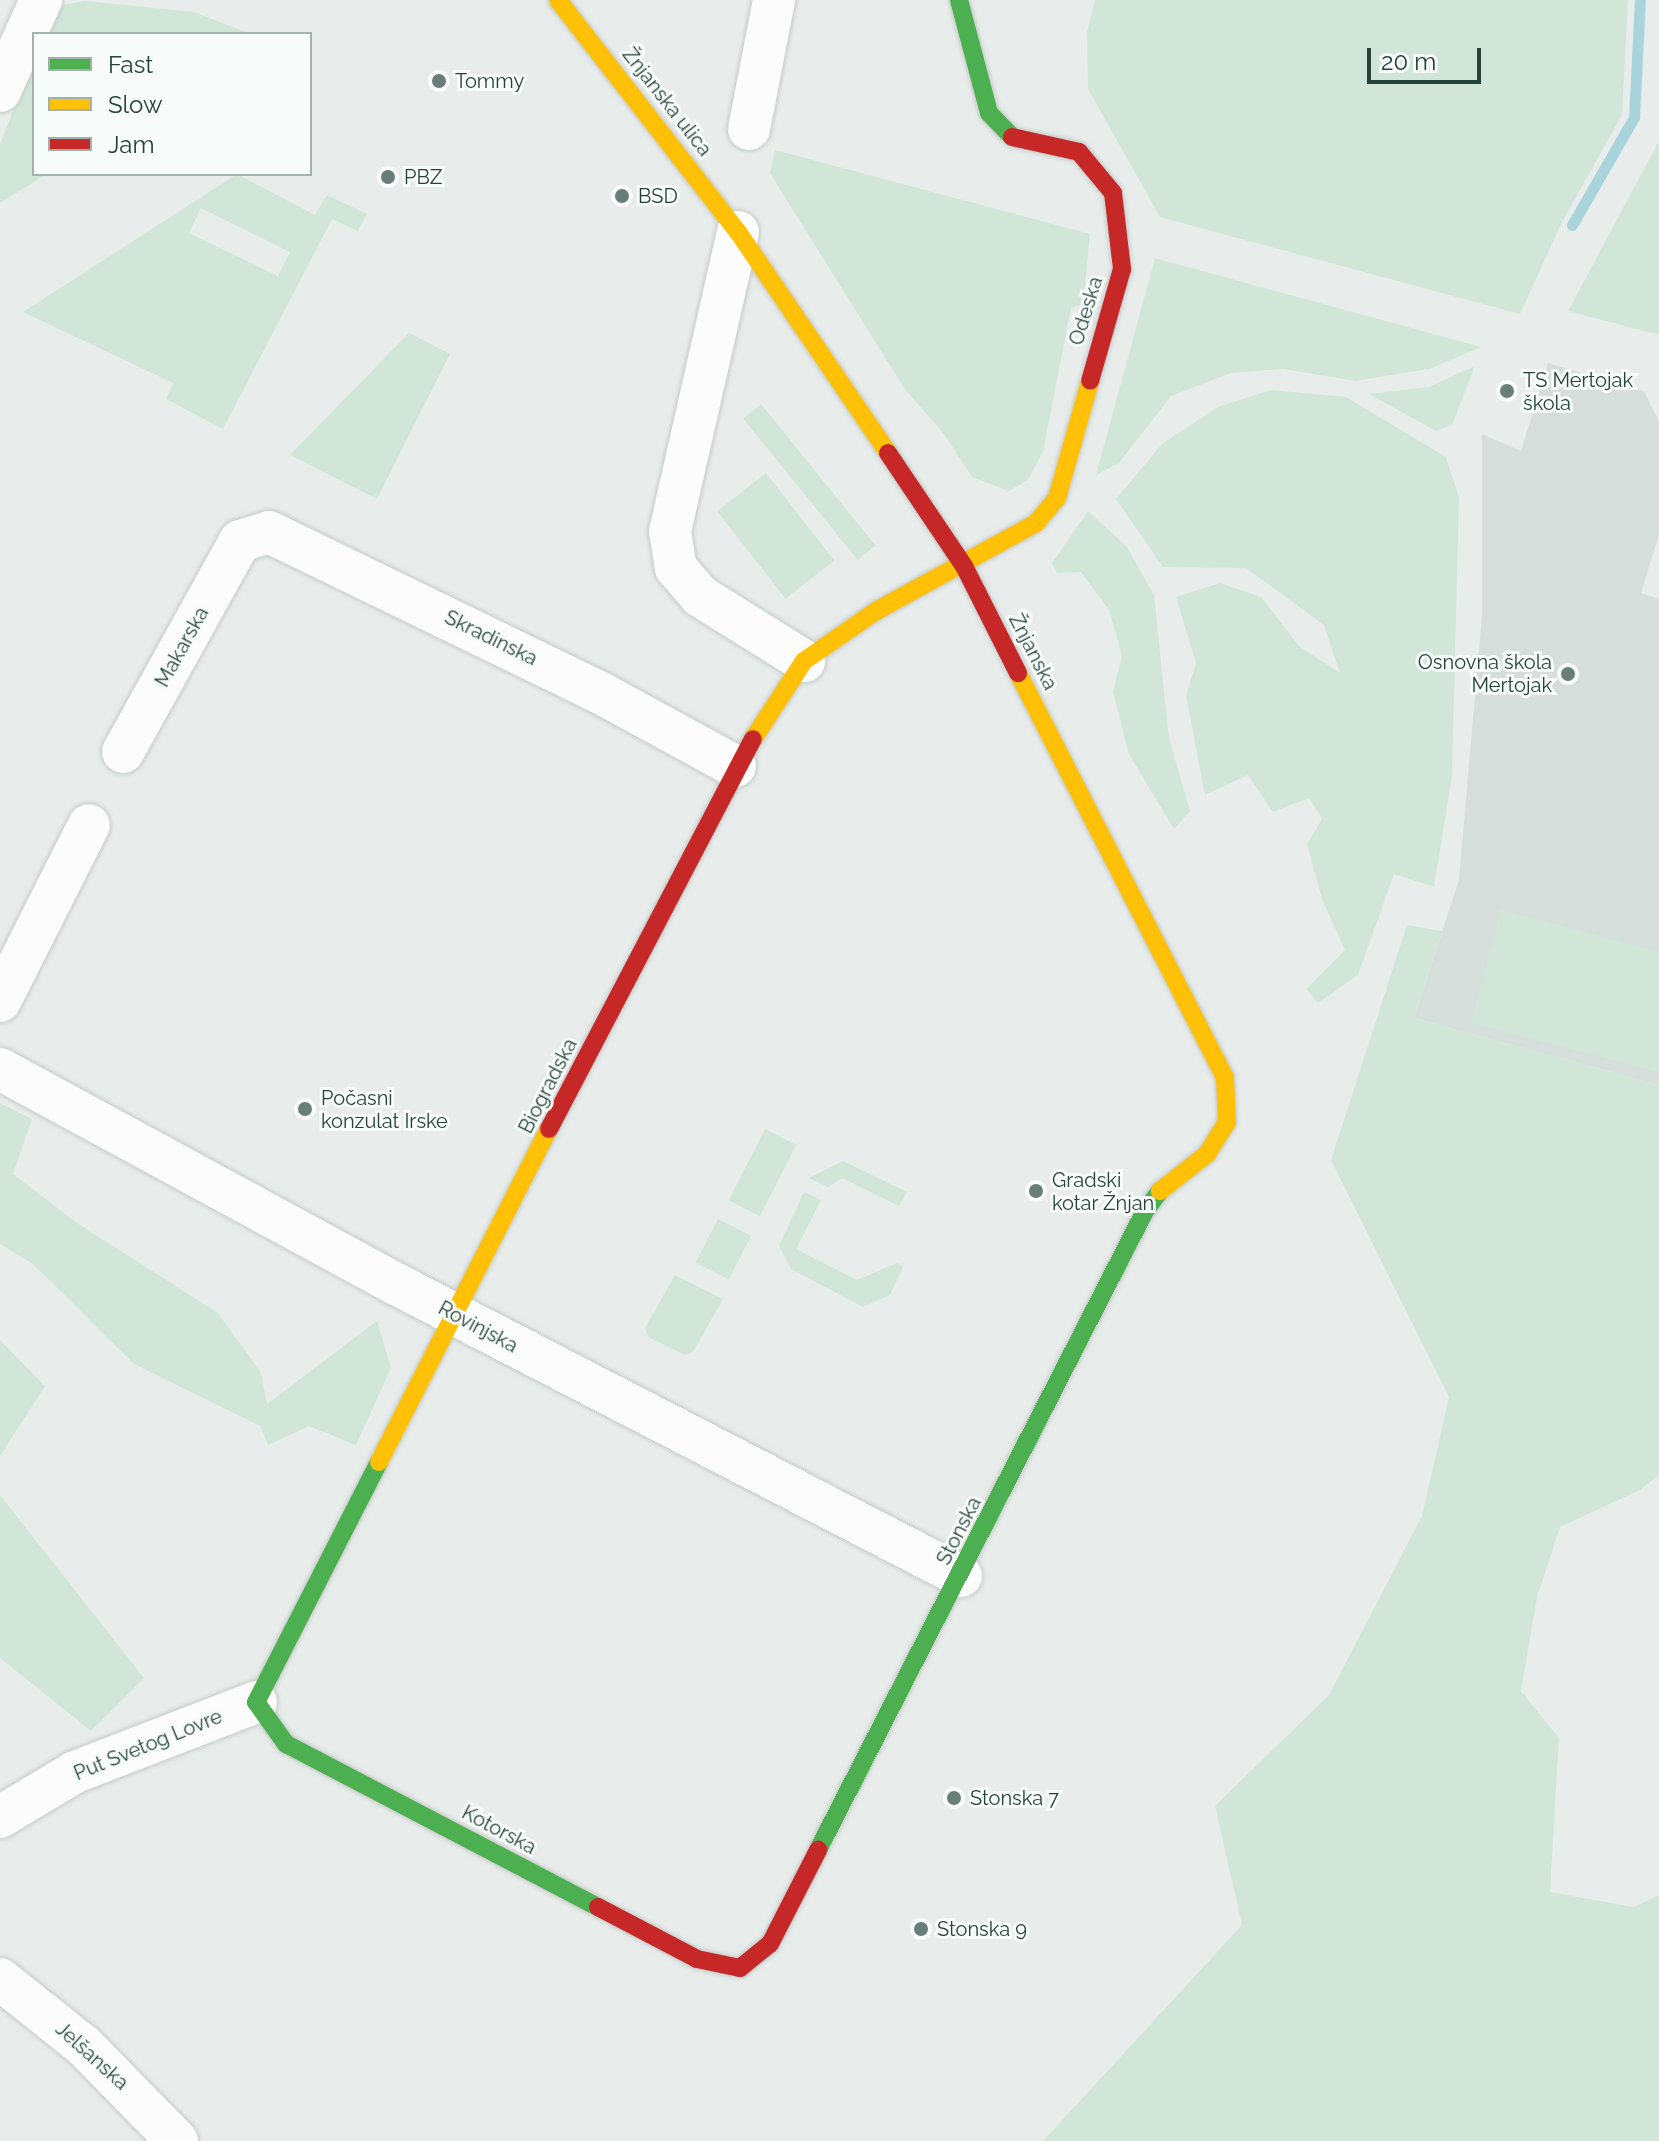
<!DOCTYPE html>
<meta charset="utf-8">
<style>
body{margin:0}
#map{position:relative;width:1659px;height:2141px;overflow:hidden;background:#e8edeb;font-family:Raleway,sans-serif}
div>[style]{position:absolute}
.built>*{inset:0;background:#d6dedb}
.green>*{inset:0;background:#d1e6d8;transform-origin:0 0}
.stream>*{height:11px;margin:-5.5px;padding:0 5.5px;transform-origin:5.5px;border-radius:5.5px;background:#a9d4db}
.roads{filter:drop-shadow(0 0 2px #c5cac8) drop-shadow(0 0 2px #c5cac8)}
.street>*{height:42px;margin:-21px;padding:0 21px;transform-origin:21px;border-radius:21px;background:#fcfcfc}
.fast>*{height:18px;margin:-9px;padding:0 9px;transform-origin:9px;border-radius:9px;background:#4caf50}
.slow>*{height:18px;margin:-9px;padding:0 9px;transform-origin:9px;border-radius:9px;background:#ffc107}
.jam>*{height:18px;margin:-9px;padding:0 9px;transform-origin:9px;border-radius:9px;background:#c62828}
.dots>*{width:22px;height:22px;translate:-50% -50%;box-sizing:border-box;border:4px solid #f7fbf9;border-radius:50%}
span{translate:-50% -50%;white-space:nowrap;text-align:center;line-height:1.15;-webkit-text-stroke:6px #f7fbf9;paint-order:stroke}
.poi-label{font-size:20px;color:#24423a}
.left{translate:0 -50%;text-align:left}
.right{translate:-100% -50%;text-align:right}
.street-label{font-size:20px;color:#24423a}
.legend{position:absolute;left:32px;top:32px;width:280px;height:144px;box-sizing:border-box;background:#f7fbf9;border:2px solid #a3b1ad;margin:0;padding:10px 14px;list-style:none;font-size:24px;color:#24423a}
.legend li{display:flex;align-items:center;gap:16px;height:40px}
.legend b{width:40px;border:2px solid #a3b1ad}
.scale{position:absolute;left:1367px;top:48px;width:114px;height:36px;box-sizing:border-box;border:4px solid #24423a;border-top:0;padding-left:10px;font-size:24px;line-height:28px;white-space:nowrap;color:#24423a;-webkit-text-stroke:6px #f7fbf9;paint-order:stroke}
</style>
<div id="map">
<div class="built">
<div style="clip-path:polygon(1548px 363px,1644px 391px,1659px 422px,1659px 534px,1641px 593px,1659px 599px,1659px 1085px,1414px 1018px,1459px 880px,1482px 615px,1482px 434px,1521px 451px)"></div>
</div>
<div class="green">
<div style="clip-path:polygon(1095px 0,1628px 0,1622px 115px,1561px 224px,1520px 314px,1160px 217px,1088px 89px,1087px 32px)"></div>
<div style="clip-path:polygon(85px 1px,194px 12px,251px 34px,42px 34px,52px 7px)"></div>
<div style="clip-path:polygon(34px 55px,34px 174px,47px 174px,0 203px,0 145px)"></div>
<div style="clip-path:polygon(1659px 141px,1659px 335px,1568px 311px)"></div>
<div style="clip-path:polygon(775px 150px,1090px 234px,1083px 304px,1071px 308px,1043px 451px,1028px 480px,1009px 491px,972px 477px,944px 434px,904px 388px,770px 173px)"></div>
<div style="clip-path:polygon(evenodd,237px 174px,315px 215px,327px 195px,367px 214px,358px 231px,332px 219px,223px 429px,166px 399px,173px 383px,23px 312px,237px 174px,201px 208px,290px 252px,278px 276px,189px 233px,201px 208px)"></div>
<div style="clip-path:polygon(1155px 258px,1481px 347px,1429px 369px,1355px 381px,1283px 369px,1231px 373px,1171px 396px,1119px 463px,1096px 475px)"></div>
<div style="clip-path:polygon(409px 333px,450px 354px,377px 499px,290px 455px)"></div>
<div style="clip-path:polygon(1475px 366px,1452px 425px,1436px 431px,1369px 394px,1429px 387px)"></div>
<div style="clip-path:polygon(1271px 390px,1346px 397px,1446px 457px,1459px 498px,1452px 777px,1434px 887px,1394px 874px,1358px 975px,1318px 1003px,1306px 989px,1345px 950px,1322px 899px,1307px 844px,1322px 819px,1309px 798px,1273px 812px,1248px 775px,1205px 795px,1186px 696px,1196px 663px,1176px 597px,1220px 583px,1261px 597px,1300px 647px,1340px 673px,1324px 625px,1246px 568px,1163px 567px,1116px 499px,1162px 444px,1218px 407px)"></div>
<div style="left:761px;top:404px;width:182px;height:23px;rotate:51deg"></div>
<div style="left:766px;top:473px;width:111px;height:62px;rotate:52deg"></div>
<div style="clip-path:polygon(1088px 511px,1127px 547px,1154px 595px,1169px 738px,1190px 811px,1174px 829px,1129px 754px,1113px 692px,1122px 656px,1109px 610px,1081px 572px,1057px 573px,1052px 563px)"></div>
<div style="clip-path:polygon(1501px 910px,1659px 952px,1659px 1072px,1471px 1023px)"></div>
<div style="clip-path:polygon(1407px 925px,1442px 931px,1414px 1018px,1659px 1085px,1659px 1475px,1640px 1490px,1560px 1527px,1537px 1597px,1521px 1691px,1559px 1738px,1550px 1892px,1634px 1907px,1659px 1895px,1659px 2141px,1043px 2141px,1242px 1925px,1215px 1806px,1329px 1695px,1422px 1516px,1449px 1397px,1331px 1160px)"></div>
<div style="clip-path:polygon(0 1103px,32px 1119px,13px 1174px,77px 1223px,218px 1313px,261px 1373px,267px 1404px,377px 1321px,391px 1368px,356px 1445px,309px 1426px,268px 1445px,260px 1426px,134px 1364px,33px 1264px,0 1244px)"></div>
<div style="left:765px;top:1129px;width:35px;height:80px;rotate:27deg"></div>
<div style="clip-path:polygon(843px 1161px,907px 1192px,899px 1206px,842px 1178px,828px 1187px,809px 1178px)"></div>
<div style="clip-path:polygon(804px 1192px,821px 1200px,796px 1249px,857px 1280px,897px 1263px,903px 1267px,890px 1295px,863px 1307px,791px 1269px,779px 1246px)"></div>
<div style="left:718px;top:1219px;width:37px;height:49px;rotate:27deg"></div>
<div style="clip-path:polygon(675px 1275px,723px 1299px,693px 1352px,685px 1355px,648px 1337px,645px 1328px)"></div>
<div style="clip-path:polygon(0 1340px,45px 1386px,0 1456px)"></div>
<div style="clip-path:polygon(0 1495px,144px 1678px,91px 1731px,0 1658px)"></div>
</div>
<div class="stream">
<div style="left:1572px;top:225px;width:125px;rotate:-60.1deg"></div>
<div style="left:1634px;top:117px;width:117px;rotate:-87.1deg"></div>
</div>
<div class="roads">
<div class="street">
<div style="left:0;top:91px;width:100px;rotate:-65.7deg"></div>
<div style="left:749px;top:129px;width:131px;rotate:-79deg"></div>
<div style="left:738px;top:232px;width:307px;rotate:102.8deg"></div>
<div style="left:670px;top:531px;width:37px;rotate:81deg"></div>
<div style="left:676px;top:568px;width:37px;rotate:49deg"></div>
<div style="left:700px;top:596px;width:123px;rotate:32deg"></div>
<div style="left:123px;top:752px;width:241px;rotate:-61deg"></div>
<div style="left:240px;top:541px;width:30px;rotate:-17deg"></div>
<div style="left:269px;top:532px;width:367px;rotate:25.9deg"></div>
<div style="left:599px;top:692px;width:155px;rotate:28.6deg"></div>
<div style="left:0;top:1001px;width:197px;rotate:-63.2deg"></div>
<div style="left:0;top:1069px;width:451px;rotate:28.5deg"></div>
<div style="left:396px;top:1284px;width:636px;rotate:27.33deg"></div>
<div style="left:0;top:1817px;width:87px;rotate:-31deg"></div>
<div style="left:75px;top:1772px;width:194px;rotate:-21.1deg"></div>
<div style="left:0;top:1979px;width:107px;rotate:38.6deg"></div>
<div style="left:84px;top:2046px;width:133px;rotate:45.6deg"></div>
</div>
<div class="fast">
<div style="left:959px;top:0;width:117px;rotate:75.1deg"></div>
<div style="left:989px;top:113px;width:33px;rotate:46deg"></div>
<div style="left:379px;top:1462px;width:270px;rotate:117.1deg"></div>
<div style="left:256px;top:1702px;width:52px;rotate:54.5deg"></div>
<div style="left:286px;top:1744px;width:352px;rotate:27.6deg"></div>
<div style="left:818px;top:1850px;width:718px;rotate:-62.9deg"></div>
<div style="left:1145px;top:1211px;width:25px;rotate:-53deg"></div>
</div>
<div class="slow">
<div style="left:558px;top:0;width:294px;rotate:52.2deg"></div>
<div style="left:738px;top:232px;width:267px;rotate:55.8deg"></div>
<div style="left:1018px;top:673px;width:455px;rotate:62.9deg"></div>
<div style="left:1225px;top:1078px;width:44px;rotate:87.4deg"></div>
<div style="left:1227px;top:1122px;width:38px;rotate:122deg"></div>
<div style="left:1207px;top:1154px;width:60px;rotate:141.8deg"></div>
<div style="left:753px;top:739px;width:93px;rotate:-56.8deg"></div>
<div style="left:804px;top:661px;width:88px;rotate:-34.8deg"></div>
<div style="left:876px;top:611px;width:183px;rotate:-28.8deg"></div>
<div style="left:1036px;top:523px;width:33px;rotate:-50deg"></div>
<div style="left:1057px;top:498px;width:122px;rotate:-74.2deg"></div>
<div style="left:379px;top:1462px;width:374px;rotate:-63deg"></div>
</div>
<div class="jam">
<div style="left:1012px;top:137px;width:69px;rotate:12.6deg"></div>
<div style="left:1079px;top:152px;width:53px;rotate:50.3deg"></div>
<div style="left:1113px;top:193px;width:77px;rotate:83.2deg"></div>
<div style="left:1122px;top:269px;width:116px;rotate:105.9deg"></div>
<div style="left:888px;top:453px;width:136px;rotate:56.1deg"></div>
<div style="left:964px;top:566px;width:120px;rotate:63.2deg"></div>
<div style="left:549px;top:1129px;width:440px;rotate:-62.4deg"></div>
<div style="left:598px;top:1907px;width:112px;rotate:27.7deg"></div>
<div style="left:697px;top:1959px;width:44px;rotate:11.8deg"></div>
<div style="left:740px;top:1968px;width:38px;rotate:-39deg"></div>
<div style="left:770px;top:1944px;width:106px;rotate:-62.9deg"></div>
</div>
</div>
<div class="dots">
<div style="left:439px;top:81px;background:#697e78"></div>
<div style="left:388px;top:177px;background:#697e78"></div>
<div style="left:622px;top:196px;background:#697e78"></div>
<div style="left:1507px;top:391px;background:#697e78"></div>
<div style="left:1568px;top:674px;background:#697e78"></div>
<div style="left:305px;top:1109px;background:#697e78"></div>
<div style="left:1036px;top:1191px;background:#697e78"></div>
<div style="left:954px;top:1798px;background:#697e78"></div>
<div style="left:921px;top:1929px;background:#697e78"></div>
</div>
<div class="poi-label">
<span class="left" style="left:455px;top:81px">Tommy</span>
<span class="left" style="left:404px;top:177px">PBZ</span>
<span class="left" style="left:638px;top:196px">BSD</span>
<span class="left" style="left:1523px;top:392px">TS Mertojak<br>škola</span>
<span class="right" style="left:1552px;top:674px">Osnovna škola<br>Mertojak</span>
<span class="left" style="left:321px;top:1110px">Počasni<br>konzulat Irske</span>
<span class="left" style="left:1052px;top:1192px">Gradski<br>kotar Žnjan</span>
<span class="left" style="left:970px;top:1798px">Stonska 7</span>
<span class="left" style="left:937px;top:1929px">Stonska 9</span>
</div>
<div class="street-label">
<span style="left:667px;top:102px;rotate:52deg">Žnjanska ulica</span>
<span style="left:1086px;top:311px;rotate:-73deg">Odeska</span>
<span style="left:491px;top:638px;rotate:26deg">Skradinska</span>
<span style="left:182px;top:647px;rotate:-61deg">Makarska</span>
<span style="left:1033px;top:652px;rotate:63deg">Žnjanska</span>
<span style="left:548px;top:1086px;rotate:-63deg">Biogradska</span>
<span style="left:478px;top:1327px;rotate:28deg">Rovinjska</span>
<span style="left:959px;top:1531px;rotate:-63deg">Stonska</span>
<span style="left:148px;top:1745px;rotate:-22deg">Put Svetog Lovre</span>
<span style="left:499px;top:1830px;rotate:28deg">Kotorska</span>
<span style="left:92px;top:2056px;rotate:42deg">Jelšanska</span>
</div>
<ul class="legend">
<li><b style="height:10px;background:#4caf50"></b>Fast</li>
<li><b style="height:10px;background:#ffc107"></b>Slow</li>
<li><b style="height:10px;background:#c62828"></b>Jam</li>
</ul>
<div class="scale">20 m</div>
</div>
